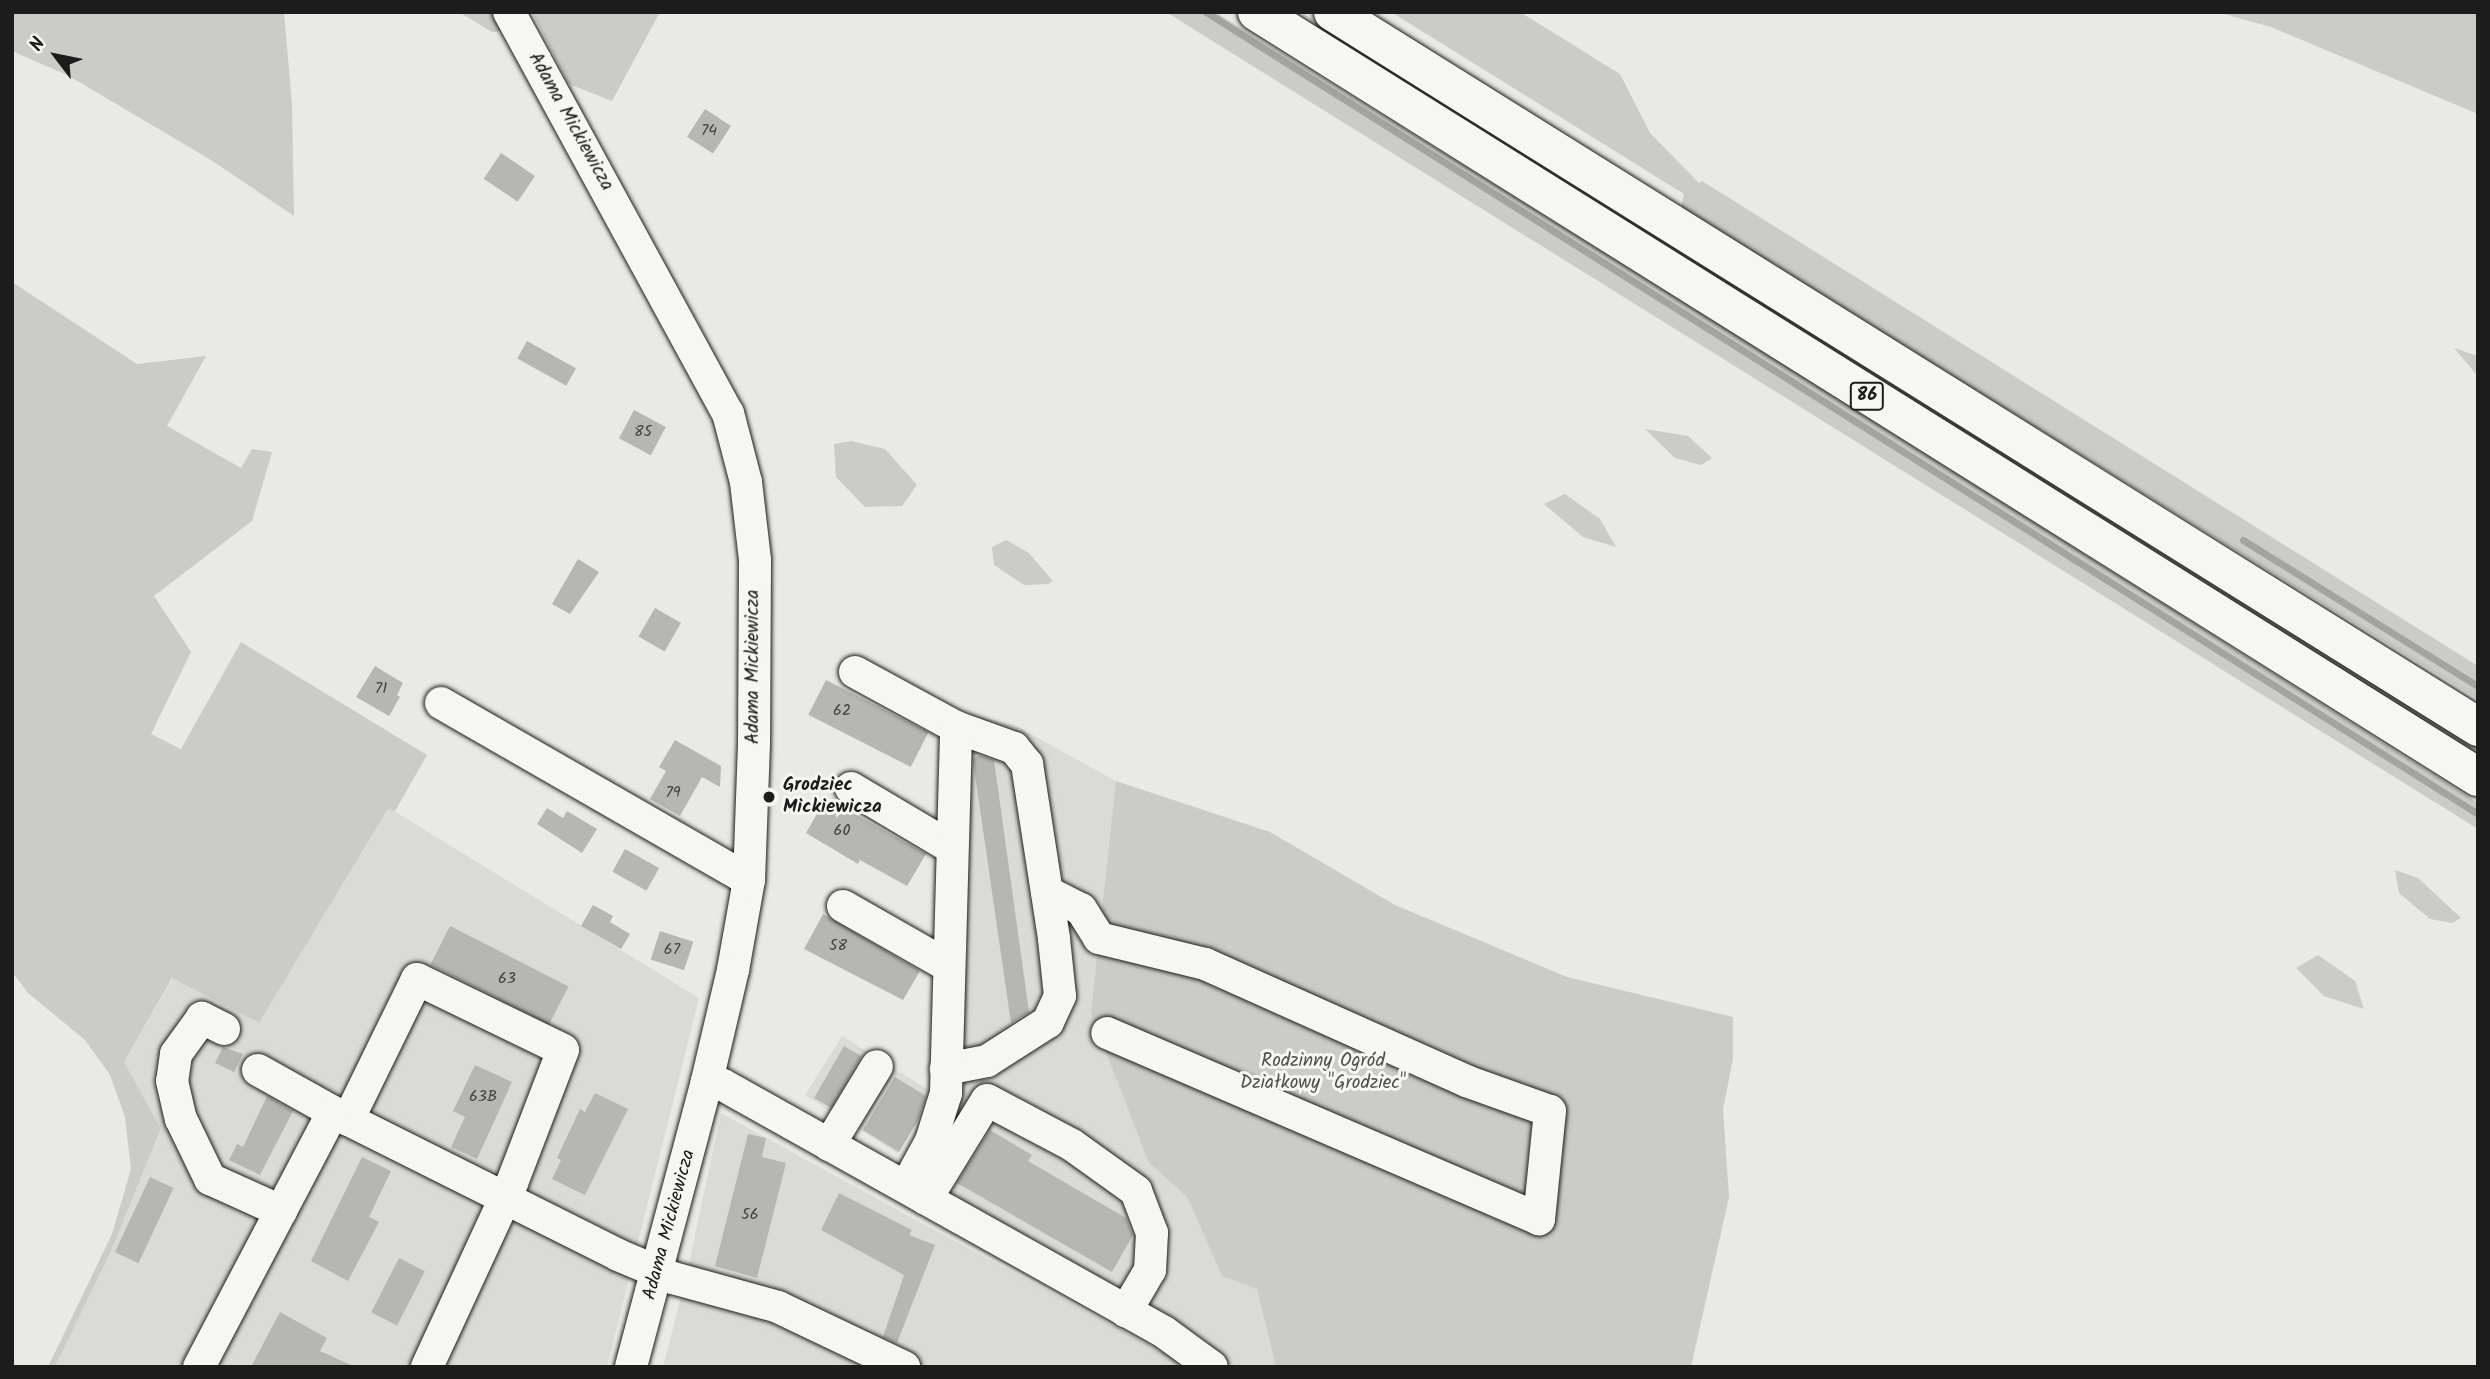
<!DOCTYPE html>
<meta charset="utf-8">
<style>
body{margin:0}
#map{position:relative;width:2490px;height:1379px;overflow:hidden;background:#e9e9e5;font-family:Kalam,sans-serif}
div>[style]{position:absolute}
.built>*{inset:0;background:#dadad6;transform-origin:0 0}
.green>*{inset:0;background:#cbcbc7}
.stream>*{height:7px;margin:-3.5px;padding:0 3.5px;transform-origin:3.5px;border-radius:3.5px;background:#a3a3a1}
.building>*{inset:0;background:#b6b6b3;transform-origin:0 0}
.roads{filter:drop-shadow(0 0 2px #1c1c1c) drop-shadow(0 0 2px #1c1c1c)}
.minor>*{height:32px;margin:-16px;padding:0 16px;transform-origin:16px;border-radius:16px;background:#f6f6f2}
.major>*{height:38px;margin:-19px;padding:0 19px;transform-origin:19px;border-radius:19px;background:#f6f6f2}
.dots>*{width:19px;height:19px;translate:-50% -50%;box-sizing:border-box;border:4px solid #f6f6f2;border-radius:50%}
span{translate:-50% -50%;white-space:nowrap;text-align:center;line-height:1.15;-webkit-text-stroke:6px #f6f6f2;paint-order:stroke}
.number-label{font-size:16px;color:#424242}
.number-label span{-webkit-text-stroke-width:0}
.shield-label span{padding:2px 5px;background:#f6f6f2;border:2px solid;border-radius:5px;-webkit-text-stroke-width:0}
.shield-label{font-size:18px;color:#1c1c1c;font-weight:700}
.street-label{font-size:19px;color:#1c1c1c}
.poi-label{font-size:19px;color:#1c1c1c;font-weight:700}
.left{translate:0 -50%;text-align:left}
.park-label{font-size:19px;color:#51514f}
.frame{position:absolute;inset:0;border:14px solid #1c1c1c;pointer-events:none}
.north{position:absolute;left:21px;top:21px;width:70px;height:70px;-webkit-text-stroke:5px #f6f6f2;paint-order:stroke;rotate:302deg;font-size:19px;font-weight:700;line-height:28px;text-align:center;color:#1c1c1c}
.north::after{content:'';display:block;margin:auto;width:24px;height:32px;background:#1c1c1c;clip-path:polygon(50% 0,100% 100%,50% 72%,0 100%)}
</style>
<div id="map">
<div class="built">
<div style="clip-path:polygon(967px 714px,1014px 725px,1116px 781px,1111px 875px,1149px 1163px,1187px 1197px,1222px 1276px,1257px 1288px,1276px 1367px,1193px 1367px,1209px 1342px,1125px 1300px,921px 1182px,953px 1091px)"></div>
<div style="clip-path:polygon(389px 808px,699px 998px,607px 1367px,55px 1367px,111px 1251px,161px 1130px,124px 1062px,173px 978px,259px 1023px)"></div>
<div style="left:842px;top:1036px;width:109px;height:70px;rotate:32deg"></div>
<div style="clip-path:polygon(721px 1113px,923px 1224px,1190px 1367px,663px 1367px,685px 1282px)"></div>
</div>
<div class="green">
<div style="clip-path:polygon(12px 12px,284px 12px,292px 105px,294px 216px,211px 160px,69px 76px,12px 51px)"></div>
<div style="clip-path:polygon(459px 12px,497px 12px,502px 20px,501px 31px,492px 32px)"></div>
<div style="clip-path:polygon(532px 12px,660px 12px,612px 101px,569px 84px)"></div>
<div style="clip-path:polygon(1166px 12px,1215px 12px,1816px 384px,2478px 803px,2478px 829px)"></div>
<div style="clip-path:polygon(1391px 12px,1520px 12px,1620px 74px,1650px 133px,1699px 183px,1702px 181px,2478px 666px,2478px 699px,1681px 209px,1684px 194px)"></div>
<div style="clip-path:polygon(2217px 12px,2478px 12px,2478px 114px,2271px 27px)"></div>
<div style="clip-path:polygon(1628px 215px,2478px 746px,2478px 759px,1623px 227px)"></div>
<div style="clip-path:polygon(12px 282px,137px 364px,206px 356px,167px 426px,241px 468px,252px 449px,272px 452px,252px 521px,154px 596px,191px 652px,151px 734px,181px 749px,241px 642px,427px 755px,395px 811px,388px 809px,259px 1023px,172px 978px,124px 1062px,161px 1129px,111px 1251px,55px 1367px,48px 1367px,112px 1234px,131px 1169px,125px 1117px,110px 1075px,85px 1040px,28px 993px,12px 972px)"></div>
<div style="clip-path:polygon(2454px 348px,2478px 356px,2478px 375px,2477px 375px)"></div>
<div style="clip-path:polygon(1645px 429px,1688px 436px,1712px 458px,1701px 465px,1675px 458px)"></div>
<div style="clip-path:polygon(851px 441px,885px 449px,917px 485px,902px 506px,865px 507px,836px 477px,834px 444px)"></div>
<div style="clip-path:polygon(1565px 494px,1600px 519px,1616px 547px,1583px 537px,1544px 504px)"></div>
<div style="clip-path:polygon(1006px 540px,1029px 553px,1053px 581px,1048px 584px,1024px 585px,994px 565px,992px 547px)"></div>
<div style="clip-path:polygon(1116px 781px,1270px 832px,1395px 905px,1567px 977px,1733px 1017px,1733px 1059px,1723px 1109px,1729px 1197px,1691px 1367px,1276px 1367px,1257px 1289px,1222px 1276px,1187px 1197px,1149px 1163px,1091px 1013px)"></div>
<div style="clip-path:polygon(2395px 870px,2418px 878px,2461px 918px,2452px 923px,2430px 919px,2399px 893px)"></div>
<div style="clip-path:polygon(2318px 955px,2355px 981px,2364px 1009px,2324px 996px,2296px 968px)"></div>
</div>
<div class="stream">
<div style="left:1206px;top:12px;width:1504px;rotate:32.23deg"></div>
<div style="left:2243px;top:540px;width:277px;rotate:31.9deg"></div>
</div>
<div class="building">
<div style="left:705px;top:109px;width:31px;height:33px;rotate:33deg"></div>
<div style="left:501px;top:153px;width:41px;height:31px;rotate:34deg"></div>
<div style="left:527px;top:341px;width:56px;height:20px;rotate:29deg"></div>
<div style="left:634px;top:410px;width:36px;height:32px;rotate:28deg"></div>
<div style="clip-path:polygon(578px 559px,599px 572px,570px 614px,552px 604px)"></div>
<div style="left:655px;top:608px;width:30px;height:33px;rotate:30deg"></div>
<div style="clip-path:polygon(375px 666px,403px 683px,397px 695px,400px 697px,389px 716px,356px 697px)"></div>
<div style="left:826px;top:680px;width:115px;height:39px;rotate:27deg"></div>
<div style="clip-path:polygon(675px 740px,721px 766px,720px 787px,702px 777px,680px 816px,650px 799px,666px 771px,659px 767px)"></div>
<div style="clip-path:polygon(981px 756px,994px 760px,1029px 1012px,1011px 1023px,973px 761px,974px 757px)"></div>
<div style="clip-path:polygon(826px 798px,926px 854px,907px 886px,860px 860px,858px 864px,806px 833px)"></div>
<div style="clip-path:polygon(547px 808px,563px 818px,567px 811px,597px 829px,582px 853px,537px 824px)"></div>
<div style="left:625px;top:849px;width:39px;height:26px;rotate:29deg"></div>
<div style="clip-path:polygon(593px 905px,613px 916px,610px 922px,630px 934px,621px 949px,581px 926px)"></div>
<div style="clip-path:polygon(823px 914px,920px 971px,903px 1000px,804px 949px)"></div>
<div style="left:450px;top:926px;width:133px;height:43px;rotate:27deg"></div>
<div style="left:660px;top:931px;width:35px;height:30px;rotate:18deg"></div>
<div style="left:844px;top:1046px;width:20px;height:60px;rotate:30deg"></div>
<div style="clip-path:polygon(223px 1047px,243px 1054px,234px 1072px,215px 1063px)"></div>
<div style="clip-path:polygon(475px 1065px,512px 1082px,477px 1159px,451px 1147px,465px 1117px,453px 1111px)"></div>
<div style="clip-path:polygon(895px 1077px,926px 1096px,918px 1120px,899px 1152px,863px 1130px)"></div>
<div style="clip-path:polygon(595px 1093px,628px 1109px,585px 1195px,552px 1179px,561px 1160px,557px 1158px,580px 1109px,585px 1112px)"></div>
<div style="clip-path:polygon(267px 1096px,293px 1111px,260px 1175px,229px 1160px,237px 1144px,243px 1147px)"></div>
<div style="clip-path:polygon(990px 1130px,1032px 1155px,1028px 1161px,1126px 1218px,1133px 1235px,1112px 1272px,957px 1183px)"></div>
<div style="clip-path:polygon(748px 1134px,766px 1138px,762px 1157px,786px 1163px,757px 1278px,715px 1266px)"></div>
<div style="clip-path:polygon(362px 1157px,391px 1171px,369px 1217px,379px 1222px,348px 1281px,311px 1261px)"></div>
<div style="left:150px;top:1177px;width:26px;height:83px;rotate:25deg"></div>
<div style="clip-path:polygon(839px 1193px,912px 1230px,909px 1235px,935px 1245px,897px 1343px,883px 1337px,904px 1275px,821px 1230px)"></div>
<div style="left:399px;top:1258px;width:29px;height:61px;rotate:27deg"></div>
<div style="clip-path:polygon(280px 1312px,327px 1338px,320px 1351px,355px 1367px,251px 1367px)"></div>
</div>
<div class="roads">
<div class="minor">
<div style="left:509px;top:12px;width:457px;rotate:61.4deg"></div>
<div style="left:728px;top:413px;width:71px;rotate:75.4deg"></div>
<div style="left:746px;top:482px;width:79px;rotate:83.4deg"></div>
<div style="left:755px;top:560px;width:184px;rotate:90.3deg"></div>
<div style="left:754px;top:744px;width:136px;rotate:92.1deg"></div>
<div style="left:749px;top:880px;width:91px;rotate:100.1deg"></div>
<div style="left:733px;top:970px;width:114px;rotate:103.2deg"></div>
<div style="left:707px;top:1081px;width:296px;rotate:104.9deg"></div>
<div style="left:855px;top:672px;width:115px;rotate:28.6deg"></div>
<div style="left:956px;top:727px;width:62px;rotate:19.9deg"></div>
<div style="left:1014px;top:748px;width:21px;rotate:51deg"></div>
<div style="left:1027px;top:764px;width:177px;rotate:81.2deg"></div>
<div style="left:1054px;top:939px;width:57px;rotate:84deg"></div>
<div style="left:1060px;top:996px;width:29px;rotate:115deg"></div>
<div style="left:1048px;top:1022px;width:72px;rotate:147.4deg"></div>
<div style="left:987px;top:1061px;width:42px;rotate:169deg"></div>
<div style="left:441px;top:703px;width:355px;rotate:29.9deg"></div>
<div style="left:851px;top:788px;width:117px;rotate:30.7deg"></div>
<div style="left:1047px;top:892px;width:38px;rotate:27deg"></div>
<div style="left:1081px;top:909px;width:34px;rotate:58deg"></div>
<div style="left:1099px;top:938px;width:109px;rotate:13.8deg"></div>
<div style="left:1205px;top:964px;width:286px;rotate:24.1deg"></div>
<div style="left:1466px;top:1081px;width:89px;rotate:19.7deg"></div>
<div style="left:1550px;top:1111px;width:109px;rotate:95.8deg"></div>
<div style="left:1539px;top:1219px;width:470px;rotate:-156.7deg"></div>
<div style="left:843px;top:906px;width:121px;rotate:29.7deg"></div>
<div style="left:224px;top:1029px;width:25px;rotate:-153deg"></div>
<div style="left:202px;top:1018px;width:44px;rotate:125.8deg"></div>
<div style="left:176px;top:1054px;width:27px;rotate:98deg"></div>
<div style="left:172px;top:1081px;width:39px;rotate:77deg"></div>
<div style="left:181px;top:1119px;width:67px;rotate:64.2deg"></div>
<div style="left:210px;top:1179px;width:78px;rotate:24.3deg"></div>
<div style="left:258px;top:1070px;width:86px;rotate:29.2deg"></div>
<div style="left:333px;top:1112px;width:319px;rotate:26.6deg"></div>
<div style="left:618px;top:1255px;width:60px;rotate:22.7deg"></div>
<div style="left:673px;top:1278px;width:109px;rotate:15.4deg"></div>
<div style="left:778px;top:1307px;width:140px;rotate:25.5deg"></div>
<div style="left:707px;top:1081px;width:16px;rotate:14deg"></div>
<div style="left:723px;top:1085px;width:505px;rotate:29.25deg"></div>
<div style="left:1164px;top:1332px;width:59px;rotate:36.1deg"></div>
<div style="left:348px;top:1120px;width:157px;rotate:-63.9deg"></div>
<div style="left:417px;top:979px;width:162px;rotate:25.9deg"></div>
<div style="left:563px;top:1050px;width:142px;rotate:111deg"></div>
<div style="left:512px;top:1183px;width:203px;rotate:114.8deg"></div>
<div style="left:829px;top:1145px;width:92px;rotate:-58.7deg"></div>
<div style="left:906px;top:1187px;width:52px;rotate:-61.5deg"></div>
<div style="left:931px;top:1141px;width:50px;rotate:-72.6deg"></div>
<div style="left:946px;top:1093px;width:366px;rotate:-88.4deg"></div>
<div style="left:926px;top:1199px;width:116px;rotate:-58.4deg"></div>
<div style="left:987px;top:1100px;width:96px;rotate:27.9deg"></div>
<div style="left:1072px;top:1145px;width:79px;rotate:35.7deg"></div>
<div style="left:1136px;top:1191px;width:45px;rotate:69.1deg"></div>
<div style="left:1152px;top:1233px;width:37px;rotate:93deg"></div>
<div style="left:1150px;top:1270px;width:48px;rotate:120.3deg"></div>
<div style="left:199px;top:1367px;width:288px;rotate:-62.3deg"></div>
</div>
<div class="major">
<div style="left:1257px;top:12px;width:1441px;rotate:32.07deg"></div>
<div style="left:1333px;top:12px;width:1350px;rotate:31.98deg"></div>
</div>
</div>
<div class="dots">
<div style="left:769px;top:797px;background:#1c1c1c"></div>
</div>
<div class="number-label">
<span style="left:709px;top:131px">74</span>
<span style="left:643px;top:432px">85</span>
<span style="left:381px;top:689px">71</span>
<span style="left:842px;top:711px">62</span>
<span style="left:673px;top:793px">79</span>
<span style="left:842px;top:831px">60</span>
<span style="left:838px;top:946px">58</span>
<span style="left:672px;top:950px">67</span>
<span style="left:507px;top:979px">63</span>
<span style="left:483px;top:1097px">63B</span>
<span style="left:750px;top:1215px">56</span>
</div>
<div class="shield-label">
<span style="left:1867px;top:396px">86</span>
</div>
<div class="street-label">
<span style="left:570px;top:122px;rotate:61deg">Adama Mickiewicza</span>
<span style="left:754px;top:667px;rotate:-90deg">Adama Mickiewicza</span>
<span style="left:670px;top:1225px;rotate:-75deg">Adama Mickiewicza</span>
</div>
<div class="poi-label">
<span class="left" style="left:783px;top:797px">Grodziec<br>Mickiewicza</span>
</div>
<div class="park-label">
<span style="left:1323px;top:1073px">Rodzinny Ogród<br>Działkowy "Grodziec"</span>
</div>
<div class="frame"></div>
<div class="north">N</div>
</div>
